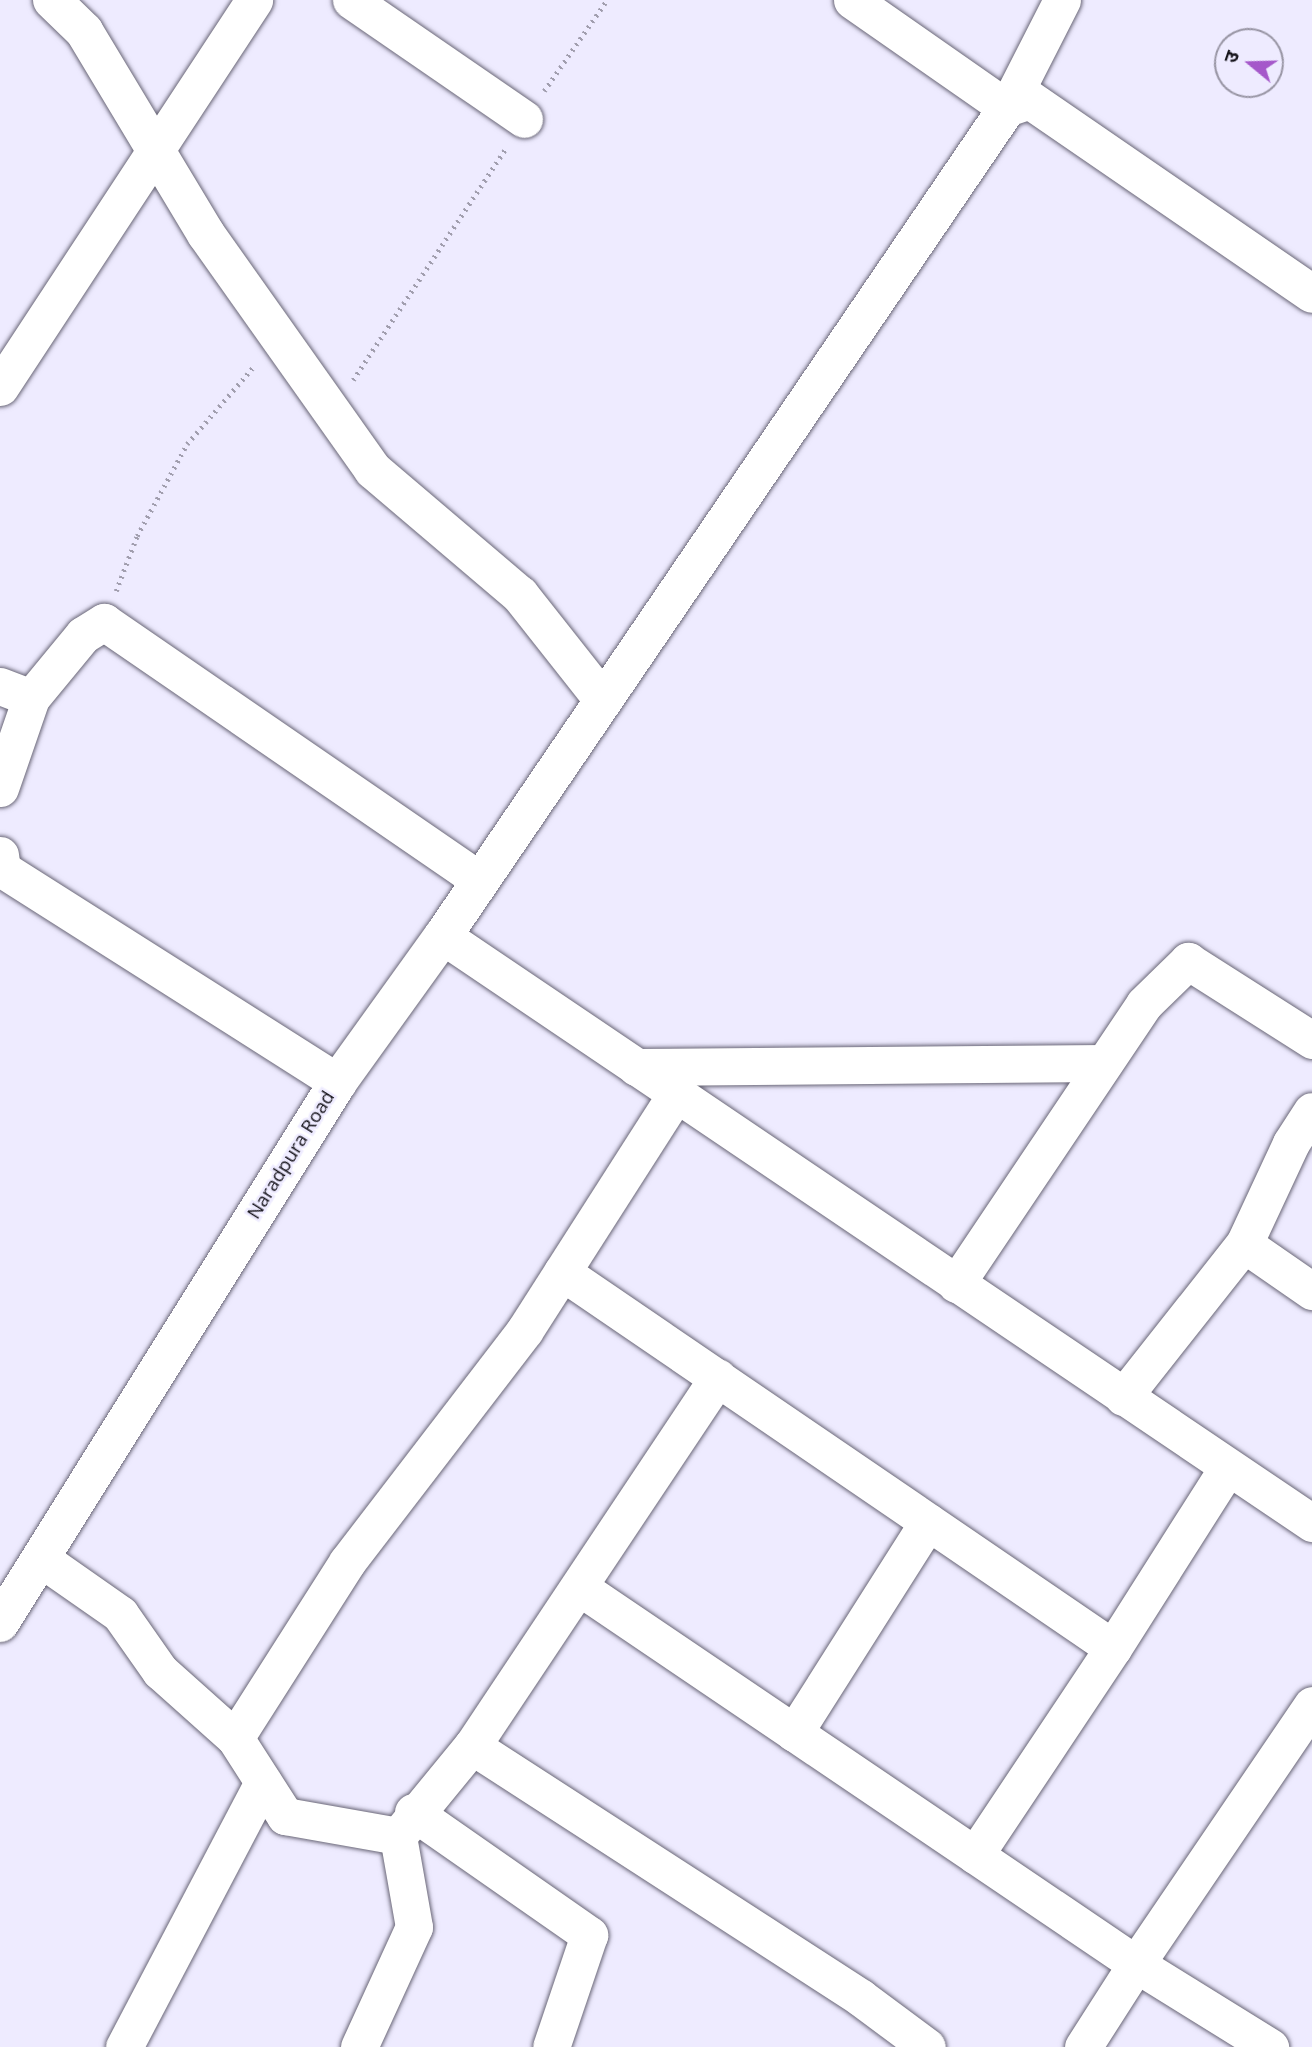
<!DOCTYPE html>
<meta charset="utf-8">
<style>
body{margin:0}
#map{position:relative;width:1312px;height:2047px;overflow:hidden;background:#eeebff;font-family:"Open Sans","Noto Sans Devanagari",sans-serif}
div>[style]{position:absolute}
.path>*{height:4.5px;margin-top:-2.25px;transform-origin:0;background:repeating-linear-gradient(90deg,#a19eae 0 2px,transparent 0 7px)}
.roads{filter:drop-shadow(0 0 2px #696677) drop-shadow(0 0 2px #696677)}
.street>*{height:37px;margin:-18.5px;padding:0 18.5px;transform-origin:18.5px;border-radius:18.5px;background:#fff}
.secondary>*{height:38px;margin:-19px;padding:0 19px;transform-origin:19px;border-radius:19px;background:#fff}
span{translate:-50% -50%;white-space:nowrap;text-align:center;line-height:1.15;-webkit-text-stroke:5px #eeebff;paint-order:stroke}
.street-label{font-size:19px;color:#16141b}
.north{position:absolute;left:1214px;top:28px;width:70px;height:70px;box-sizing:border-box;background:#eeebff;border:2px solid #9895a4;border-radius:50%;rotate:289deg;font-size:19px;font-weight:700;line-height:28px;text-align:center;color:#16141b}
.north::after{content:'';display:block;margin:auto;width:24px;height:32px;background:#a558ca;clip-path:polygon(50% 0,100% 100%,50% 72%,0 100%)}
</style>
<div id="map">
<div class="path">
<div style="left:544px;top:91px;width:111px;rotate:-55.3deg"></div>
<div style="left:353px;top:380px;width:278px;rotate:-56.6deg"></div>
<div style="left:116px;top:591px;width:59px;rotate:-69.1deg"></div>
<div style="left:137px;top:536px;width:105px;rotate:-61.5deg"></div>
<div style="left:187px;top:444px;width:104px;rotate:-49.3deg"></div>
</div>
<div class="roads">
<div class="street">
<div style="left:351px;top:0;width:210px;rotate:34.5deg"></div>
<div style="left:852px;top:0;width:189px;rotate:34.9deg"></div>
<div style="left:1007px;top:108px;width:121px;rotate:-63deg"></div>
<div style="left:0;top:387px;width:463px;rotate:-56.7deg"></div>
<div style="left:0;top:686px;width:33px;rotate:21deg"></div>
<div style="left:0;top:788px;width:95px;rotate:-71deg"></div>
<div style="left:31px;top:698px;width:82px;rotate:-50.5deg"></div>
<div style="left:83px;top:635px;width:25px;rotate:-32deg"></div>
<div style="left:104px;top:622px;width:456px;rotate:34.5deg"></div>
<div style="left:0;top:855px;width:14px;rotate:82deg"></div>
<div style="left:2px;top:869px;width:398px;rotate:32.4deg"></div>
<div style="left:443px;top:936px;width:1049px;rotate:34.04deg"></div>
<div style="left:636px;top:1067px;width:468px;rotate:-0.5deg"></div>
<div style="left:1244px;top:1244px;width:83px;rotate:34.7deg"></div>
<div style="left:562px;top:1272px;width:667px;rotate:34.31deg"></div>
<div style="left:1113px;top:1648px;width:214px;rotate:-57.6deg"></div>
<div style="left:956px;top:1284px;width:337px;rotate:-56.1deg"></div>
<div style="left:1144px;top:1004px;width:62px;rotate:-44.3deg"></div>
<div style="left:1188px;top:961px;width:147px;rotate:32.5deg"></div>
<div style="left:1123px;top:1397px;width:195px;rotate:-51.7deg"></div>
<div style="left:1244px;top:1244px;width:111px;rotate:-65deg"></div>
<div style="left:1291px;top:1143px;width:38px;rotate:-57deg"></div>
<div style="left:40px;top:1558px;width:98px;rotate:35deg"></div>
<div style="left:120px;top:1614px;width:70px;rotate:54.9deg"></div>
<div style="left:160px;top:1671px;width:101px;rotate:41.8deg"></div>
<div style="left:235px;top:1738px;width:209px;rotate:-57.5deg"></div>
<div style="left:347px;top:1562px;width:292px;rotate:-52.5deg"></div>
<div style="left:525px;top:1330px;width:280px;rotate:-57.4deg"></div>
<div style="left:579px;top:1587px;width:673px;rotate:34.09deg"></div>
<div style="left:1136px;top:1964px;width:313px;rotate:-55.8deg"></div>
<div style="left:794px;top:1733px;width:250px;rotate:-57.6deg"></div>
<div style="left:235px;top:1738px;width:93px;rotate:57.3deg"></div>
<div style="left:285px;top:1816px;width:115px;rotate:10deg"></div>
<div style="left:398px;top:1836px;width:117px;rotate:-50.6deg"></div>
<div style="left:472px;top:1746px;width:443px;rotate:-56.3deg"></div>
<div style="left:472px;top:1746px;width:463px;rotate:32.9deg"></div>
<div style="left:861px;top:1998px;width:82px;rotate:36.6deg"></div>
<div style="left:413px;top:1812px;width:215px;rotate:34.9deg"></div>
<div style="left:589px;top:1935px;width:118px;rotate:108.7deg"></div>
<div style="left:975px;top:1855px;width:249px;rotate:-56.3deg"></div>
<div style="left:124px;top:2047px;width:299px;rotate:-62.3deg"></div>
<div style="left:359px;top:2047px;width:132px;rotate:-65.4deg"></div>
<div style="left:414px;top:1927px;width:92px;rotate:-100deg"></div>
<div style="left:1083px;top:2047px;width:98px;rotate:-57.4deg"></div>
<div style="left:1136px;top:1964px;width:158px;rotate:31.8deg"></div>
</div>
<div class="secondary">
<div style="left:52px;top:0;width:45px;rotate:44.1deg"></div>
<div style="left:84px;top:31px;width:237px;rotate:59deg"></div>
<div style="left:206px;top:234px;width:289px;rotate:54.7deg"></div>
<div style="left:373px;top:470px;width:193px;rotate:40.4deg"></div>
<div style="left:520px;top:595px;width:134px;rotate:51.7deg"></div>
<div style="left:0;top:1623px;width:638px;rotate:-58deg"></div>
<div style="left:338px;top:1082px;width:180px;rotate:-54.3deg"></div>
<div style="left:443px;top:936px;width:1002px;rotate:-55.74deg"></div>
<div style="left:1007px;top:108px;width:24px;rotate:-19deg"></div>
<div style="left:1030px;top:100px;width:342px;rotate:34.5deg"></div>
</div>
</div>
<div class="street-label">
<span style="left:291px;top:1155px;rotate:-58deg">Naradpura Road</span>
</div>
<div class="north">उ</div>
</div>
